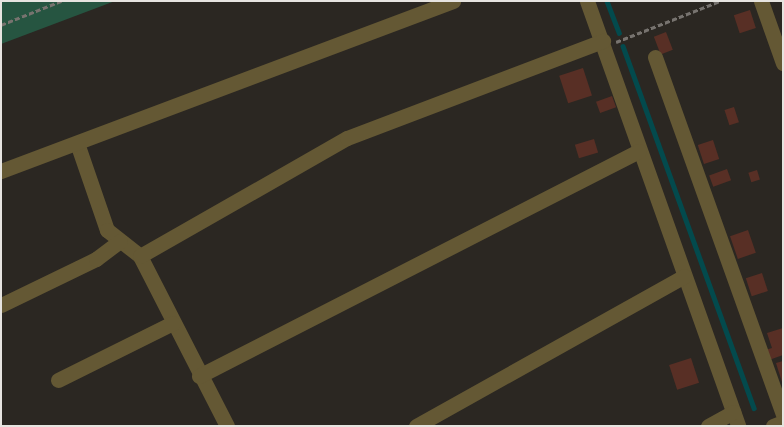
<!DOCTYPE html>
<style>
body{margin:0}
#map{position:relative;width:784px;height:427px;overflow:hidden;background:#2b2722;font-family:"Open Sans",sans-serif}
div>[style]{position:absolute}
.green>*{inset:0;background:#265541}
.stream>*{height:4.5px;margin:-2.25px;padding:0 2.25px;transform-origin:2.25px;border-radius:2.25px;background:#034a4d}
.building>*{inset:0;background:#582f25;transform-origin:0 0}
.path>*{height:2.5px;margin-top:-1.25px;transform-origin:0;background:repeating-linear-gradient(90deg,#77736f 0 5px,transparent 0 7.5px)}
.minor>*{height:15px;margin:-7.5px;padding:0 7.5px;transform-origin:7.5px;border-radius:7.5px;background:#645834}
span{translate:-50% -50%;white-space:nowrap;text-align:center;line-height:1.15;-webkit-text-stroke:5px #12100e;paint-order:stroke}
.frame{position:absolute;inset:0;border:2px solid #e6e4e0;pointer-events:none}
</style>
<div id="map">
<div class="green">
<div style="clip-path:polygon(1px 1px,115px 1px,1px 44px)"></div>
</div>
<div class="stream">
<div style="left:607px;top:1px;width:34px;rotate:69deg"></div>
<div style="left:623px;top:46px;width:385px;rotate:70.1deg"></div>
</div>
<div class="building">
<div style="left:750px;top:10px;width:19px;height:17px;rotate:72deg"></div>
<div style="left:666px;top:32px;width:19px;height:13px;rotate:69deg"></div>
<div style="left:583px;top:68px;width:29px;height:25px;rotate:72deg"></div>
<div style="left:612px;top:96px;width:12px;height:17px;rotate:70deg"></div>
<div style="left:734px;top:107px;width:16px;height:10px;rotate:72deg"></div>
<div style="left:594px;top:139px;width:14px;height:20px;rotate:73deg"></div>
<div style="left:713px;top:140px;width:20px;height:16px;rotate:72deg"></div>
<div style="left:727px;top:169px;width:12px;height:19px;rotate:70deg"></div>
<div style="left:757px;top:170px;width:10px;height:9px;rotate:73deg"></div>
<div style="left:748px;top:230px;width:24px;height:19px;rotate:71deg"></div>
<div style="left:762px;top:273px;width:19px;height:17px;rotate:72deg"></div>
<div style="clip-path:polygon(783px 328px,783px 355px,769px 360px,765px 350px,772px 348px,767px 333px)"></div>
<div style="left:691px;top:358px;width:26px;height:23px;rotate:72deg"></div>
<div style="clip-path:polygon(783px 361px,783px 382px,782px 382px,776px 363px)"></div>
</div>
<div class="path">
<div style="left:1px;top:25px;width:65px;rotate:-21.8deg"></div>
<div style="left:616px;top:42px;width:112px;rotate:-21.5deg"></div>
</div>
<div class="minor">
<div style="left:587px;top:1px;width:451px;rotate:70.4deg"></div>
<div style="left:761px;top:1px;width:66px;rotate:70.5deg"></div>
<div style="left:655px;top:57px;width:379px;rotate:70.3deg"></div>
<div style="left:77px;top:143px;width:92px;rotate:71deg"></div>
<div style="left:107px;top:230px;width:42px;rotate:38.2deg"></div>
<div style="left:140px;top:256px;width:191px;rotate:62.9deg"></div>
<div style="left:1px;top:171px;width:483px;rotate:-20.6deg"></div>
<div style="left:140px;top:256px;width:238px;rotate:-29.7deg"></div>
<div style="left:347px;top:138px;width:274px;rotate:-20.8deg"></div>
<div style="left:1px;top:305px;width:106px;rotate:-25.8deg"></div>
<div style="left:96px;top:259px;width:30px;rotate:-37deg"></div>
<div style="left:199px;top:376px;width:494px;rotate:-27.1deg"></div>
<div style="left:58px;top:380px;width:128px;rotate:-26.4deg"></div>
<div style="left:416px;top:426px;width:307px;rotate:-29.2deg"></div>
<div style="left:708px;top:426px;width:29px;rotate:-29deg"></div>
<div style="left:773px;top:426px;width:11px;rotate:-22deg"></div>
</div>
<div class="frame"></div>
</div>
